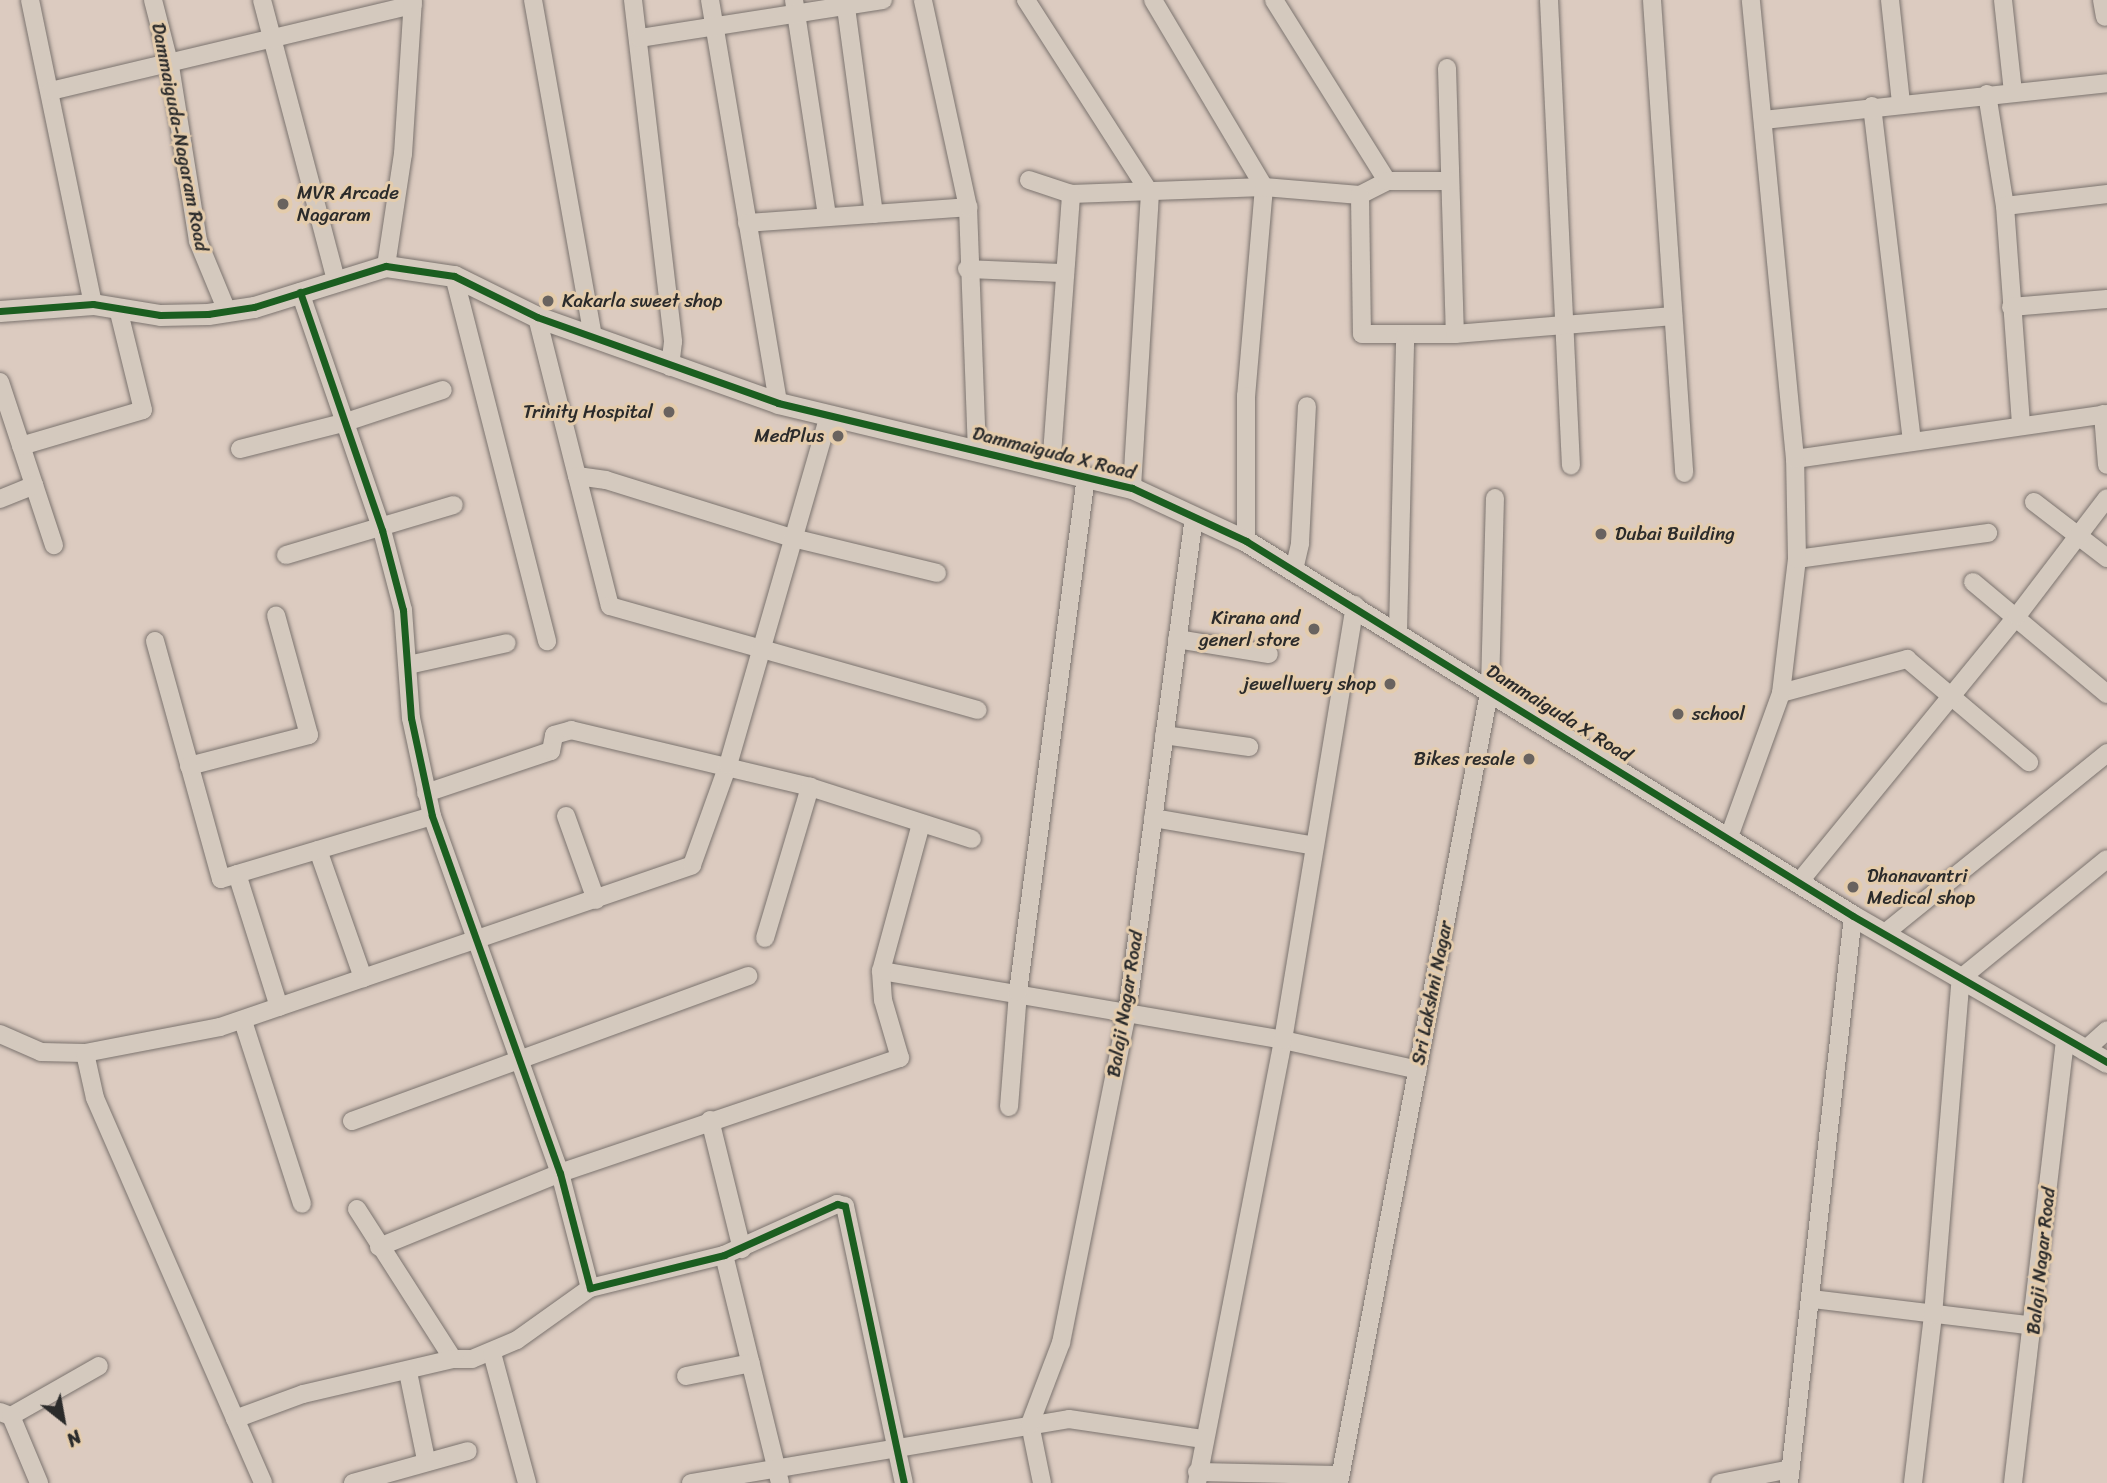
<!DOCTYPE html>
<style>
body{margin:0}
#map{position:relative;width:2107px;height:1483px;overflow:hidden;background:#dccbc0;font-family:Sriracha,sans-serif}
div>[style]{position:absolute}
.roads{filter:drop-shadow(0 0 2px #7b736e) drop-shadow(0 0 2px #7b736e)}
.minor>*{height:18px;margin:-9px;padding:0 9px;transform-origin:9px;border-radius:9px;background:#d4c9be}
.tertiary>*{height:21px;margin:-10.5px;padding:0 10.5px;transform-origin:10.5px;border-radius:10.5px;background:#d4c9be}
.cycleway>*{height:7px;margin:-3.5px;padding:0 3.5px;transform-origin:3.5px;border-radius:3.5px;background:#1b5e20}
.dots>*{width:19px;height:19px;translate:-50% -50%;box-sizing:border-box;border:4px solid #e4ccac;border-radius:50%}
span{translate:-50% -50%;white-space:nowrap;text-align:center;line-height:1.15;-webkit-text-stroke:6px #e4ccac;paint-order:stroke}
.street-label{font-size:19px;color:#2b2b2b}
.poi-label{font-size:19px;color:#2b2b2b}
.left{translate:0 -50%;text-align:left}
.right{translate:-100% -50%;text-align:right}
.north{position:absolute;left:28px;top:1385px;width:70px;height:70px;-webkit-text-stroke:5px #e4ccac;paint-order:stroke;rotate:149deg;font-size:19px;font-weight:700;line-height:28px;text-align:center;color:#2b2b2b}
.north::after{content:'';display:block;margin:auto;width:24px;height:32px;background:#2b2b2b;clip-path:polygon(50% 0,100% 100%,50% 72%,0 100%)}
</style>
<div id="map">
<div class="roads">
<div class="minor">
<div style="left:30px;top:0;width:310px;rotate:78.3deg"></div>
<div style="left:153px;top:0;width:68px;rotate:75.6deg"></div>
<div style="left:170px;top:66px;width:177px;rotate:80.9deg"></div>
<div style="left:198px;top:241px;width:76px;rotate:67.5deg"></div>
<div style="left:262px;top:0;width:290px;rotate:75.2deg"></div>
<div style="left:533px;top:0;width:343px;rotate:79.9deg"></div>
<div style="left:633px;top:0;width:344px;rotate:83.3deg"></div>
<div style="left:673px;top:342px;width:25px;rotate:97deg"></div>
<div style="left:710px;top:0;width:409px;rotate:80.4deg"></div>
<div style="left:794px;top:0;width:218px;rotate:81.3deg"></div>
<div style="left:845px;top:0;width:216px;rotate:82.3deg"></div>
<div style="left:1026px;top:0;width:229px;rotate:57.3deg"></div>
<div style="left:1150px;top:193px;width:296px;rotate:93.5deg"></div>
<div style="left:1153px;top:0;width:217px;rotate:59.3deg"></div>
<div style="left:1264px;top:187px;width:210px;rotate:94.9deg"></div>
<div style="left:1246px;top:396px;width:145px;rotate:90deg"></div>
<div style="left:1274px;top:0;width:213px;rotate:58deg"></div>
<div style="left:1549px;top:0;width:466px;rotate:87.3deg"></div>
<div style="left:1652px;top:0;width:474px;rotate:86.1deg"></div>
<div style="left:1890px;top:0;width:104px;rotate:83.9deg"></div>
<div style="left:2003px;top:0;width:93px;rotate:83.8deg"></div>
<div style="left:2102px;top:0;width:17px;rotate:80deg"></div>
<div style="left:640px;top:38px;width:246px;rotate:-8.9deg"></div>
<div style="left:1447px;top:68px;width:266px;rotate:88.3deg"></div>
<div style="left:51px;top:91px;width:372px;rotate:-13.4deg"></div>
<div style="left:1987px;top:94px;width:113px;rotate:80.9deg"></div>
<div style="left:2005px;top:206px;width:218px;rotate:85.8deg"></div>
<div style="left:1872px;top:106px;width:336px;rotate:83.2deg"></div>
<div style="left:1763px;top:120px;width:346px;rotate:-6.1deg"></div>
<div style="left:1029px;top:180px;width:44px;rotate:18.4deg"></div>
<div style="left:1071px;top:194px;width:193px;rotate:-2.1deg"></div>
<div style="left:1264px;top:187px;width:96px;rotate:4.8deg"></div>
<div style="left:1360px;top:195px;width:30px;rotate:-27deg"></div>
<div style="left:1387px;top:181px;width:62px"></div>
<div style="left:1360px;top:195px;width:139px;rotate:89.2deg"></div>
<div style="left:1362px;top:334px;width:93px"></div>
<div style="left:1455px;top:334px;width:219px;rotate:-4.7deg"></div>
<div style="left:2005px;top:206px;width:103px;rotate:-6.7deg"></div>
<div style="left:968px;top:207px;width:243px;rotate:87.9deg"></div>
<div style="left:747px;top:223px;width:222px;rotate:-4.1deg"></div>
<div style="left:968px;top:207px;width:212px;rotate:-102.3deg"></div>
<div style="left:386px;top:266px;width:113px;rotate:-81.4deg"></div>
<div style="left:403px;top:154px;width:154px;rotate:-86.3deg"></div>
<div style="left:967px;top:269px;width:97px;rotate:2.4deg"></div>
<div style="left:454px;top:276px;width:377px;rotate:75.7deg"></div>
<div style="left:300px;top:292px;width:252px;rotate:71deg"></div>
<div style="left:382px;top:530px;width:83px;rotate:75.3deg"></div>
<div style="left:403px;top:610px;width:108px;rotate:85.8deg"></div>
<div style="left:411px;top:718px;width:100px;rotate:77.9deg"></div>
<div style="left:432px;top:816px;width:379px;rotate:70.3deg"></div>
<div style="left:560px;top:1173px;width:119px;rotate:75.4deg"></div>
<div style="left:590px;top:1288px;width:138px;rotate:-13.8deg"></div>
<div style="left:724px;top:1255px;width:124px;rotate:-24.3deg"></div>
<div style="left:837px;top:1204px;width:8px;rotate:14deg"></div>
<div style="left:845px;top:1206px;width:283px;rotate:78deg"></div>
<div style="left:2011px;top:307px;width:96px;rotate:-4.8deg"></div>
<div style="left:537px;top:317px;width:164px;rotate:75.9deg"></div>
<div style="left:0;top:382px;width:172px;rotate:71.7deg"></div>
<div style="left:2103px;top:414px;width:51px;rotate:85.5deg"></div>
<div style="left:21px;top:446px;width:127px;rotate:-16.4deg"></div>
<div style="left:143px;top:410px;width:105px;rotate:-103.8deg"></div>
<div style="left:240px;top:449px;width:106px;rotate:-14.2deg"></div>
<div style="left:343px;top:423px;width:105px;rotate:-18.3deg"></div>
<div style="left:1795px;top:459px;width:315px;rotate:-8.2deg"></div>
<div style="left:1051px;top:468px;width:275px;rotate:-85.8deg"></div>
<div style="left:0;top:499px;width:37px;rotate:-22deg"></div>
<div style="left:2034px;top:502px;width:92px;rotate:37.5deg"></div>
<div style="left:286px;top:555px;width:175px;rotate:-16.6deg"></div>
<div style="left:1797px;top:559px;width:193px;rotate:-7.8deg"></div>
<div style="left:1294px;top:570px;width:28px;rotate:-77deg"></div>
<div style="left:1300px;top:543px;width:137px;rotate:-87.1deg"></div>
<div style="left:937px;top:573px;width:149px;rotate:-166.4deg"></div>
<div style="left:792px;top:538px;width:195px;rotate:-162.7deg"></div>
<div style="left:606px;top:480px;width:29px;rotate:-172deg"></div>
<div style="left:577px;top:476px;width:134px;rotate:75.8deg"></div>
<div style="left:610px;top:606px;width:382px;rotate:15.8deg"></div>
<div style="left:1973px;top:582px;width:175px;rotate:39.9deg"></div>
<div style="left:1398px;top:631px;width:296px;rotate:-88.6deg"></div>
<div style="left:1177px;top:639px;width:93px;rotate:9.3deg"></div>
<div style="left:155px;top:641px;width:247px;rotate:74.5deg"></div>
<div style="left:221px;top:879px;width:17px;rotate:-17deg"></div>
<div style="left:408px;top:665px;width:101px;rotate:-12.5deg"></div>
<div style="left:1781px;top:693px;width:131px;rotate:-15.1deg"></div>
<div style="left:1907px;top:659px;width:160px;rotate:40.2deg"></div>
<div style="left:1164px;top:735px;width:86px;rotate:8deg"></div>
<div style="left:189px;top:766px;width:124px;rotate:-14.5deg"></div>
<div style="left:309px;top:735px;width:124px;rotate:-105.4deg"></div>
<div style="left:426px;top:793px;width:132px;rotate:-18.6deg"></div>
<div style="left:551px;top:751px;width:16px;rotate:-79deg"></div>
<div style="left:554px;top:735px;width:18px;rotate:-16deg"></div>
<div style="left:571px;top:730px;width:246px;rotate:13.4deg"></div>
<div style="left:810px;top:787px;width:170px;rotate:17.8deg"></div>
<div style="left:566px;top:816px;width:89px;rotate:70.3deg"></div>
<div style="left:1153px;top:818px;width:164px;rotate:9.8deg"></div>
<div style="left:1729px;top:837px;width:153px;rotate:-70.1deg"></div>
<div style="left:1781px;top:693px;width:135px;rotate:-83.2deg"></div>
<div style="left:1797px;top:559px;width:100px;rotate:-91.1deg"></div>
<div style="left:1795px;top:459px;width:461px;rotate:-95.5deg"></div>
<div style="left:318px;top:850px;width:136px;rotate:70.6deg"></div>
<div style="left:1800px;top:881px;width:343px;rotate:-50.7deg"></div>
<div style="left:2017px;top:616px;width:148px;rotate:-52.7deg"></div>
<div style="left:1885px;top:933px;width:286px;rotate:-39deg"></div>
<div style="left:765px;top:938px;width:158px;rotate:-73.4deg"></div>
<div style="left:881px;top:971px;width:408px;rotate:9.7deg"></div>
<div style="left:1283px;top:1040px;width:138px;rotate:12.5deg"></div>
<div style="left:279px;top:1007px;width:139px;rotate:-107.5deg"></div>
<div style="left:237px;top:874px;width:203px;rotate:-16.6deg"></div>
<div style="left:243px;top:1021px;width:192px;rotate:72.1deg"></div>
<div style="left:0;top:1034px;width:45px;rotate:23.7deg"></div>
<div style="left:41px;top:1052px;width:44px;rotate:1.3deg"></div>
<div style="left:85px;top:1053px;width:137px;rotate:-10.9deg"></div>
<div style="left:220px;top:1027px;width:499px;rotate:-18.9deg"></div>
<div style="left:692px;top:865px;width:106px;rotate:-70.2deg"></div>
<div style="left:728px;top:765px;width:364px;rotate:-73.9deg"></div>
<div style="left:2084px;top:1051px;width:31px;rotate:-42deg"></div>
<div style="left:85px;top:1053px;width:46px;rotate:77.5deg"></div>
<div style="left:95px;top:1098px;width:420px;rotate:66.4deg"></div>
<div style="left:1009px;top:1107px;width:115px;rotate:-85.5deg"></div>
<div style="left:1018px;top:992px;width:519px;rotate:-82.48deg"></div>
<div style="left:710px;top:1120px;width:133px;rotate:76.1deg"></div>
<div style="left:352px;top:1121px;width:422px;rotate:-20.1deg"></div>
<div style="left:357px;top:1209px;width:178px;rotate:57.4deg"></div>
<div style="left:453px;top:1359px;width:19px"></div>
<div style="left:472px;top:1359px;width:49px;rotate:-22.9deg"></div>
<div style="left:517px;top:1340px;width:90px;rotate:-35.5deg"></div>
<div style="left:379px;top:1247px;width:196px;rotate:-22.2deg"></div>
<div style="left:560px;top:1173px;width:359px;rotate:-18.7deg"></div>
<div style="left:900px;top:1058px;width:60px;rotate:-106.3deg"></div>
<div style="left:883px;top:1000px;width:29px;rotate:-94deg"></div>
<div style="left:881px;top:971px;width:152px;rotate:-74.8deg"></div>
<div style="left:724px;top:1255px;width:235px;rotate:76.2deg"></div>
<div style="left:1812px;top:1299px;width:224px;rotate:6.9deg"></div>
<div style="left:492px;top:1353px;width:135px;rotate:74.9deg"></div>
<div style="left:408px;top:1372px;width:90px;rotate:78.4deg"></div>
<div style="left:686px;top:1376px;width:66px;rotate:-11.3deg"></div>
<div style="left:0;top:1412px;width:12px;rotate:20deg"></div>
<div style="left:11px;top:1416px;width:101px;rotate:-29.6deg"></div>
<div style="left:11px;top:1416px;width:73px;rotate:67.3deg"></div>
<div style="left:235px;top:1419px;width:72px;rotate:-20.2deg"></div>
<div style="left:303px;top:1394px;width:154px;rotate:-13.1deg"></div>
<div style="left:1197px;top:1472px;width:141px;rotate:1.2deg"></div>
<div style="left:353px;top:1483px;width:119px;rotate:-15.5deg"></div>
<div style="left:691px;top:1483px;width:383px;rotate:-9.6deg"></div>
<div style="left:1069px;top:1419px;width:135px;rotate:8.5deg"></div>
<div style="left:1042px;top:1483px;width:60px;rotate:-101.5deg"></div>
<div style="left:1030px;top:1424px;width:87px;rotate:-69.1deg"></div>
<div style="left:1061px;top:1343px;width:337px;rotate:-78.7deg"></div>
<div style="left:1127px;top:1013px;width:501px;rotate:-82.31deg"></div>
<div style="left:1197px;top:1483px;width:451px;rotate:-79deg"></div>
<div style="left:1283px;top:1040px;width:441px;rotate:-80.6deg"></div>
<div style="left:1339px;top:1483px;width:809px;rotate:-79.25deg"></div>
<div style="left:1490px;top:688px;width:190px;rotate:-88.5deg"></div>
<div style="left:1720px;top:1483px;width:72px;rotate:-11.2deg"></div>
<div style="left:1789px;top:1483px;width:571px;rotate:-83.56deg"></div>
<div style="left:1913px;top:1483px;width:169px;rotate:-83.2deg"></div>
<div style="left:1933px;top:1315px;width:338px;rotate:-85.3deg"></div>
<div style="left:1961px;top:978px;width:188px;rotate:-39.2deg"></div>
<div style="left:2013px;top:1483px;width:448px;rotate:-83.3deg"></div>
</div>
<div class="tertiary">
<div style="left:0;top:311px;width:93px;rotate:-4.3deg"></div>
<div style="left:93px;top:304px;width:68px;rotate:9.3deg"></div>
<div style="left:160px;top:315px;width:48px;rotate:-1.2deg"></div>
<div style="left:208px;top:314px;width:47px;rotate:-8.7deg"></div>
<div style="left:254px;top:307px;width:138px;rotate:-17.3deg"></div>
<div style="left:386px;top:266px;width:69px;rotate:8.4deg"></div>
<div style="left:454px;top:276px;width:93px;rotate:26.3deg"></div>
<div style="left:537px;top:317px;width:256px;rotate:19.6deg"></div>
<div style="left:778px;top:403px;width:364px;rotate:13.5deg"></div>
<div style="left:1132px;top:488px;width:126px;rotate:24.9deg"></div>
<div style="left:1246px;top:541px;width:713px;rotate:31.71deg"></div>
<div style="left:1853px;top:916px;width:293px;rotate:29.9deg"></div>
</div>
</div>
<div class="cycleway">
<div style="left:300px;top:292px;width:252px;rotate:71deg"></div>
<div style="left:382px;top:530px;width:83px;rotate:75.3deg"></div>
<div style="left:403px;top:610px;width:108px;rotate:85.8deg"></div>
<div style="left:411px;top:718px;width:100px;rotate:77.9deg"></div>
<div style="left:432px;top:816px;width:379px;rotate:70.3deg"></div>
<div style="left:560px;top:1173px;width:119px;rotate:75.4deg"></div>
<div style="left:590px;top:1288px;width:138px;rotate:-13.8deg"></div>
<div style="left:724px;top:1255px;width:124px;rotate:-24.3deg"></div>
<div style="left:837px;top:1204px;width:8px;rotate:14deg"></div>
<div style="left:845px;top:1206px;width:283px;rotate:78deg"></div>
<div style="left:0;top:311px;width:93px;rotate:-4.3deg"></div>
<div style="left:93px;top:304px;width:68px;rotate:9.3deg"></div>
<div style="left:160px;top:315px;width:48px;rotate:-1.2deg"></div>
<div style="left:208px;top:314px;width:47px;rotate:-8.7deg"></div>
<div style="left:254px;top:307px;width:138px;rotate:-17.3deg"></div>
<div style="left:386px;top:266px;width:69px;rotate:8.4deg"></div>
<div style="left:454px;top:276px;width:93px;rotate:26.3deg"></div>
<div style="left:537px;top:317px;width:256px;rotate:19.6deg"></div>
<div style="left:778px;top:403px;width:364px;rotate:13.5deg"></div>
<div style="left:1132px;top:488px;width:126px;rotate:24.9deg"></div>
<div style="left:1246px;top:541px;width:713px;rotate:31.71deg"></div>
<div style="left:1853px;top:916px;width:293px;rotate:29.9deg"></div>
</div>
<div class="dots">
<div style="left:283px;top:204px;background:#69635f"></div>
<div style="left:548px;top:301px;background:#69635f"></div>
<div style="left:669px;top:412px;background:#69635f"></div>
<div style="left:838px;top:436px;background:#69635f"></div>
<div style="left:1601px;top:534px;background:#69635f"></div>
<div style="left:1314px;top:629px;background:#69635f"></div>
<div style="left:1390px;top:684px;background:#69635f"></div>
<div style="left:1678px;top:714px;background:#69635f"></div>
<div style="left:1529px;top:759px;background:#69635f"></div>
<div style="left:1853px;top:887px;background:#69635f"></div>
</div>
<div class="street-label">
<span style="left:180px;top:137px;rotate:79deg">Dammaiguda-Nagaram Road</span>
<span style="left:1054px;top:453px;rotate:14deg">Dammaiguda X Road</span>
<span style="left:1559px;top:713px;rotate:32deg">Dammaiguda X Road</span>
<span style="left:1432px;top:993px;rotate:-79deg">Sri Lakshni Nagar</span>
<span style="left:1125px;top:1004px;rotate:-81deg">Balaji Nagar Road</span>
<span style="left:2041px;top:1261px;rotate:-84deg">Balaji Nagar Road</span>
</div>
<div class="poi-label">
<span class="left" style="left:297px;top:204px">MVR Arcade<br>Nagaram</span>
<span class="left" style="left:562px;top:301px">Kakarla sweet shop</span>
<span class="right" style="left:653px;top:412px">Trinity Hospital</span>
<span class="right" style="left:824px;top:436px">MedPlus</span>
<span class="left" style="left:1615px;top:534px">Dubai Building</span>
<span class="right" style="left:1300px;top:629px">Kirana and<br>generl store</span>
<span class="right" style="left:1376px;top:684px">jewellwery shop</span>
<span class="left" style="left:1692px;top:714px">school</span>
<span class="right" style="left:1515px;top:759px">Bikes resale</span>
<span class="left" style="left:1867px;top:887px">Dhanavantri<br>Medical shop</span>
</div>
<div class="north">N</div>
</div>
